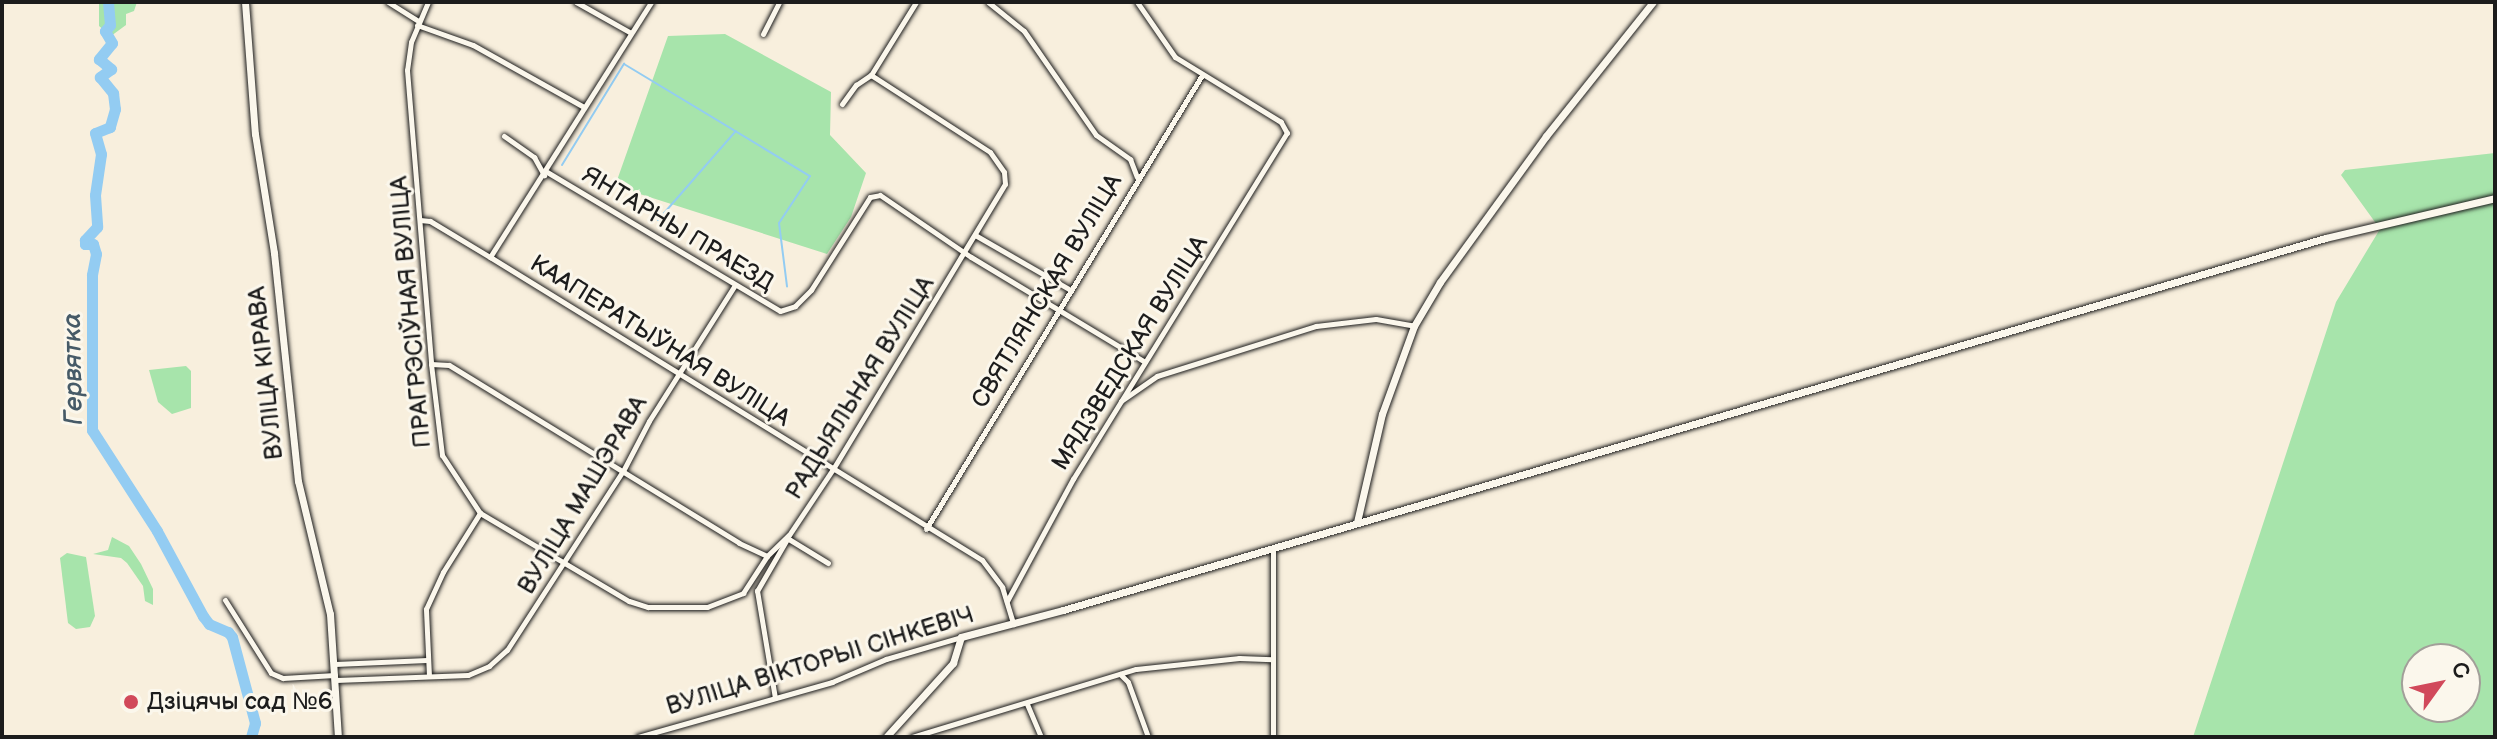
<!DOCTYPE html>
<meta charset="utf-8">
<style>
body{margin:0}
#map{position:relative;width:2497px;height:739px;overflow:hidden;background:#f8efdd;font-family:"Balsamiq Sans",sans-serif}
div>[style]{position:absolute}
.green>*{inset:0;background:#a7e4ab}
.stream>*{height:2px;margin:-1px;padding:0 1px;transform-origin:1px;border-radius:1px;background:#93ccf2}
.river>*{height:11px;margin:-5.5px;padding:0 5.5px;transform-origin:5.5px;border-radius:5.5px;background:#93ccf2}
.roads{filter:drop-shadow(0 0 2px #1c1c1c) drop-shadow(0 0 2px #1c1c1c)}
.street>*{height:5px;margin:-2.5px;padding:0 2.5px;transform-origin:2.5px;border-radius:2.5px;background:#fbf7ec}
.secondary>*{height:7px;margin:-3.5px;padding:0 3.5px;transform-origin:3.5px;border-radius:3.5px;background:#fbf7ec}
.dots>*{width:22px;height:22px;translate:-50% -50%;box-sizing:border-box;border:4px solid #fbf7ec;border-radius:50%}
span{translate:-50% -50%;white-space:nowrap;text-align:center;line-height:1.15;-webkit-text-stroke:6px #fbf7ec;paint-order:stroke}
.street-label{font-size:24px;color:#1c1c1c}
.poi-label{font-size:24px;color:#1c1c1c}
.left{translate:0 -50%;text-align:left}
.water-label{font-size:26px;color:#465a67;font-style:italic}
.frame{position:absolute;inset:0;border:4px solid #1c1c1c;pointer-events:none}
.north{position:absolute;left:2401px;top:643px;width:80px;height:80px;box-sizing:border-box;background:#fbf7ec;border:2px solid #a29f99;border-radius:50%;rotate:57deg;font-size:22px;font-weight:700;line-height:32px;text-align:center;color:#1c1c1c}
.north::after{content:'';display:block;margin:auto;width:28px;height:36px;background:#d1495b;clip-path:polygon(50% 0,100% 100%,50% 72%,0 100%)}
</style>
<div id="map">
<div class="green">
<div style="clip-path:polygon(99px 2px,137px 2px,134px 11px,126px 14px,126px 25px,111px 36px,99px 26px)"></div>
<div style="clip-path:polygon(725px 34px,831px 92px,830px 135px,866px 173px,851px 217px,827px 254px,615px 186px,668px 36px)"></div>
<div style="clip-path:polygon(evenodd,2495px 153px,2495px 737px,2193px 737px,2336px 302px,2380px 229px,2341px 175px,2345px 170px,2495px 153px,2417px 659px,2465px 659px,2465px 707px,2417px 707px,2417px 659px)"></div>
<div style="clip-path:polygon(186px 366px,191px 371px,191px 408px,172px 414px,158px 402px,149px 370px)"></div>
<div style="clip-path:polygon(112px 537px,129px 546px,141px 564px,153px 589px,153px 605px,145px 601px,143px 586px,127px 563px,121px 558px,93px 554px,108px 550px)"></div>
<div style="clip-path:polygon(67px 553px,86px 557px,95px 616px,90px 627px,76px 629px,68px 623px,60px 558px)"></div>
</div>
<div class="stream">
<div style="left:562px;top:165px;width:119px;rotate:-58.5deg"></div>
<div style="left:624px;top:64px;width:217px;rotate:31.1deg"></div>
<div style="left:810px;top:176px;width:56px;rotate:123.4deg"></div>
<div style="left:779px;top:223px;width:64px;rotate:82.8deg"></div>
<div style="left:658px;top:220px;width:118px;rotate:-48.8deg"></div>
</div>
<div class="river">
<div style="left:108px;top:2px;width:23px;rotate:85deg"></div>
<div style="left:110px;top:25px;width:8px;rotate:130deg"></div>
<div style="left:105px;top:31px;width:14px;rotate:60deg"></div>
<div style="left:112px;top:43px;width:21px;rotate:129deg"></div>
<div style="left:99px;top:59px;width:16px;rotate:40deg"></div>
<div style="left:111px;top:69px;width:14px;rotate:144deg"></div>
<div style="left:100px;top:77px;width:21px;rotate:51deg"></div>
<div style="left:113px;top:93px;width:16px;rotate:83deg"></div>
<div style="left:115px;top:109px;width:19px;rotate:106deg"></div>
<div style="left:110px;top:127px;width:16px;rotate:158deg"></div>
<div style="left:95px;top:133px;width:22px;rotate:74deg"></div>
<div style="left:101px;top:154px;width:41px;rotate:98.3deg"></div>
<div style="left:95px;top:195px;width:32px;rotate:86deg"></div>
<div style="left:97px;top:227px;width:18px;rotate:133deg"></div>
<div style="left:85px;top:240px;width:4px;rotate:90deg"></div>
<div style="left:85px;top:244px;width:8px"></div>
<div style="left:93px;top:244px;width:10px;rotate:73deg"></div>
<div style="left:96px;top:254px;width:21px;rotate:101deg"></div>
<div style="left:92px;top:275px;width:155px;rotate:90deg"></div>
<div style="left:92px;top:430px;width:120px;rotate:57.2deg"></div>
<div style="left:157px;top:531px;width:97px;rotate:61.6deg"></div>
<div style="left:203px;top:616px;width:10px;rotate:53deg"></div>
<div style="left:209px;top:624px;width:21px;rotate:23deg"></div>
<div style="left:228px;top:632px;width:6px;rotate:51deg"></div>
<div style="left:232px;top:637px;width:89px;rotate:75deg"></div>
<div style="left:255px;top:723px;width:15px;rotate:106deg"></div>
</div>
<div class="roads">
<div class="street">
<div style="left:388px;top:2px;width:36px;rotate:32deg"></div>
<div style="left:428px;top:2px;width:43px;rotate:113deg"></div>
<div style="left:411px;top:42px;width:28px;rotate:98deg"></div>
<div style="left:407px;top:70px;width:295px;rotate:85.3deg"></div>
<div style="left:431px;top:364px;width:92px;rotate:83.1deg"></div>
<div style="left:442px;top:455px;width:69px;rotate:56.8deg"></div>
<div style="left:480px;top:513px;width:173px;rotate:30.6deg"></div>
<div style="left:629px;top:601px;width:20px;rotate:18deg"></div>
<div style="left:648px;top:607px;width:59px"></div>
<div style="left:707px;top:607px;width:39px;rotate:-21deg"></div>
<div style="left:743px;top:593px;width:44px;rotate:-57deg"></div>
<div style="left:767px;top:556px;width:30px;rotate:-44deg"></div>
<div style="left:789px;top:535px;width:79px;rotate:-56.3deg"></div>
<div style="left:833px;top:469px;width:333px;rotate:-58.9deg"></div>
<div style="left:1005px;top:184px;width:12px;rotate:-95deg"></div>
<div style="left:1004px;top:172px;width:24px;rotate:-125deg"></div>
<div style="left:990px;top:152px;width:142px;rotate:-147.1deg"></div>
<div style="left:576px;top:2px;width:63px;rotate:29.4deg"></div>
<div style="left:988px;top:2px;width:46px;rotate:38.9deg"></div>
<div style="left:1024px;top:31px;width:126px;rotate:55.3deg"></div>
<div style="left:1096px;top:135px;width:42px;rotate:35.2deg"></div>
<div style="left:1130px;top:159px;width:19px;rotate:69deg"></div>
<div style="left:417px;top:25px;width:59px;rotate:19.7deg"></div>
<div style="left:473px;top:45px;width:127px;rotate:29.2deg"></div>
<div style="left:763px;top:34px;width:36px;rotate:-63deg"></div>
<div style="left:842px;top:104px;width:24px;rotate:-54deg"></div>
<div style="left:856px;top:85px;width:18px;rotate:-34deg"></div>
<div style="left:871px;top:75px;width:86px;rotate:-58.3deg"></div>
<div style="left:504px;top:136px;width:37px;rotate:35deg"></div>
<div style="left:534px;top:157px;width:21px;rotate:61deg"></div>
<div style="left:547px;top:172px;width:271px;rotate:30.8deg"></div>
<div style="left:780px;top:311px;width:16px;rotate:-18deg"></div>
<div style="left:795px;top:306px;width:23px;rotate:-45deg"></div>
<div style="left:811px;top:290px;width:110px;rotate:-57.6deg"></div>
<div style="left:870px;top:197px;width:10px;rotate:-11deg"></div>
<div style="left:880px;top:195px;width:110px;rotate:34.3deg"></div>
<div style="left:971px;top:257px;width:203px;rotate:31.1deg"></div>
<div style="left:420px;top:220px;width:10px;rotate:6deg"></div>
<div style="left:430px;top:221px;width:70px;rotate:31deg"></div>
<div style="left:490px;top:257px;width:578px;rotate:31.63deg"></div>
<div style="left:982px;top:560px;width:34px;rotate:53deg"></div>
<div style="left:1002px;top:587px;width:39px;rotate:73deg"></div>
<div style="left:975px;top:235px;width:108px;rotate:29.9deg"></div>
<div style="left:490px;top:257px;width:302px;rotate:-57.7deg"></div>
<div style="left:431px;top:364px;width:18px;rotate:3deg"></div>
<div style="left:449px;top:365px;width:340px;rotate:31.5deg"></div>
<div style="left:739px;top:543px;width:31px;rotate:25deg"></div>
<div style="left:1121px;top:401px;width:44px;rotate:-34.8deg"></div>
<div style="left:1157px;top:376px;width:167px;rotate:-17.5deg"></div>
<div style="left:1316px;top:326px;width:60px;rotate:-6.7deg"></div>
<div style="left:1376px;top:319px;width:39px;rotate:10deg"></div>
<div style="left:926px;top:529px;width:531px;rotate:-58.7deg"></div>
<div style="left:787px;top:538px;width:48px;rotate:31.4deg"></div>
<div style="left:1273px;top:548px;width:189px;rotate:90deg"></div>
<div style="left:225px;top:600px;width:86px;rotate:57.8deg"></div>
<div style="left:271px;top:673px;width:13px;rotate:23deg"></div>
<div style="left:283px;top:678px;width:52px;rotate:-3.3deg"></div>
<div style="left:1007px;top:601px;width:139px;rotate:-61.6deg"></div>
<div style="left:1073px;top:479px;width:407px;rotate:-58.3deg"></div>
<div style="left:1287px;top:133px;width:13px;rotate:-119deg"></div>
<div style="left:1281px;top:122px;width:124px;rotate:-148.5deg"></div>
<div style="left:1175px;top:57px;width:67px;rotate:-124.6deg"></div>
<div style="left:335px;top:664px;width:92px;rotate:-2.5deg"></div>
<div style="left:1120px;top:674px;width:11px;rotate:45deg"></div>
<div style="left:1128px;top:682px;width:59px;rotate:70deg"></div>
<div style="left:429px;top:676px;width:67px;rotate:-92.6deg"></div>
<div style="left:426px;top:609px;width:41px;rotate:-65.3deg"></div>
<div style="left:443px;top:572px;width:70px;rotate:-57.9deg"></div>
<div style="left:336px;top:680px;width:132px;rotate:-2.2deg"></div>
<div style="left:468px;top:675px;width:23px;rotate:-23deg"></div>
<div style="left:489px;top:666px;width:24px;rotate:-42deg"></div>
<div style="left:507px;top:650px;width:213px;rotate:-57.1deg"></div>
<div style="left:623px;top:471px;width:56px;rotate:-62.5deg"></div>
<div style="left:649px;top:421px;width:161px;rotate:-57.7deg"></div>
<div style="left:775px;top:698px;width:109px;rotate:-99.5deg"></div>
<div style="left:757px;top:591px;width:58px;rotate:-59.9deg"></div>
<div style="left:1027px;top:704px;width:36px;rotate:67deg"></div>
<div style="left:638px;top:737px;width:202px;rotate:-15.8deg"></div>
<div style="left:832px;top:682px;width:59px;rotate:-23.1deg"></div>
<div style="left:886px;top:659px;width:78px;rotate:-16.3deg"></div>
<div style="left:912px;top:737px;width:234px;rotate:-16.9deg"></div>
<div style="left:1136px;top:669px;width:104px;rotate:-6.1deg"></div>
<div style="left:1239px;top:658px;width:33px;rotate:2deg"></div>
</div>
<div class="secondary">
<div style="left:245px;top:2px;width:132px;rotate:85.7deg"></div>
<div style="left:255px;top:134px;width:121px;rotate:80.9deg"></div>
<div style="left:274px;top:253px;width:229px;rotate:84deg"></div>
<div style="left:298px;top:481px;width:137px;rotate:76.5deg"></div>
<div style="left:330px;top:614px;width:123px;rotate:86.3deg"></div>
<div style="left:1357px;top:522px;width:111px;rotate:-77deg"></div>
<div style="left:1382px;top:414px;width:94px;rotate:-70deg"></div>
<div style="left:1414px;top:326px;width:51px;rotate:-59.4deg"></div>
<div style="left:1440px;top:282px;width:180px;rotate:-54deg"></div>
<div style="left:1546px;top:136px;width:171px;rotate:-51.4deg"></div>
<div style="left:886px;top:737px;width:100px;rotate:-47.8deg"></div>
<div style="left:953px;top:663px;width:27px;rotate:-73deg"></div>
<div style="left:961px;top:637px;width:106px;rotate:-14.8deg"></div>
<div style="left:1063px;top:610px;width:1316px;rotate:-16.42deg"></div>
<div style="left:2325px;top:238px;width:175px;rotate:-13.2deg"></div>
</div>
</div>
<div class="dots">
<div style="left:131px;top:702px;background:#d1495b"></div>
</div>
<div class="street-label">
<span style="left:678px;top:229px;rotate:31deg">ЯНТАРНЫ ПРАЕЗД</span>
<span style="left:1047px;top:291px;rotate:-59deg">СВЯТЛЯНСКАЯ ВУЛІЦА</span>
<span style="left:411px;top:312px;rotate:-95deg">ПРАГРЭСІЎНАЯ ВУЛІЦА</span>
<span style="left:660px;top:341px;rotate:32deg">КААПЕРАТЫЎНАЯ ВУЛІЦА</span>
<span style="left:1130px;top:353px;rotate:-58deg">МЯДЗВЕДСКАЯ ВУЛІЦА</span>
<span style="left:266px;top:373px;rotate:-96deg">ВУЛІЦА КІРАВА</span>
<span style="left:860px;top:388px;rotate:-58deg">РАДЫЯЛЬНАЯ ВУЛІЦА</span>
<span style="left:583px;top:495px;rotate:-59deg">ВУЛІЦА МАШЭРАВА</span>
<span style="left:820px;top:661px;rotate:-17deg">ВУЛІЦА ВІКТОРЫІ СІНКЕВІЧ</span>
</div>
<div class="poi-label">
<span class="left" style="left:147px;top:702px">Дзіцячы сад №6</span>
</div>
<div class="water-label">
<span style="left:74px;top:369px;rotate:-91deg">Гервятка</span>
</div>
<div class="frame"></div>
<div class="north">С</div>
</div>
